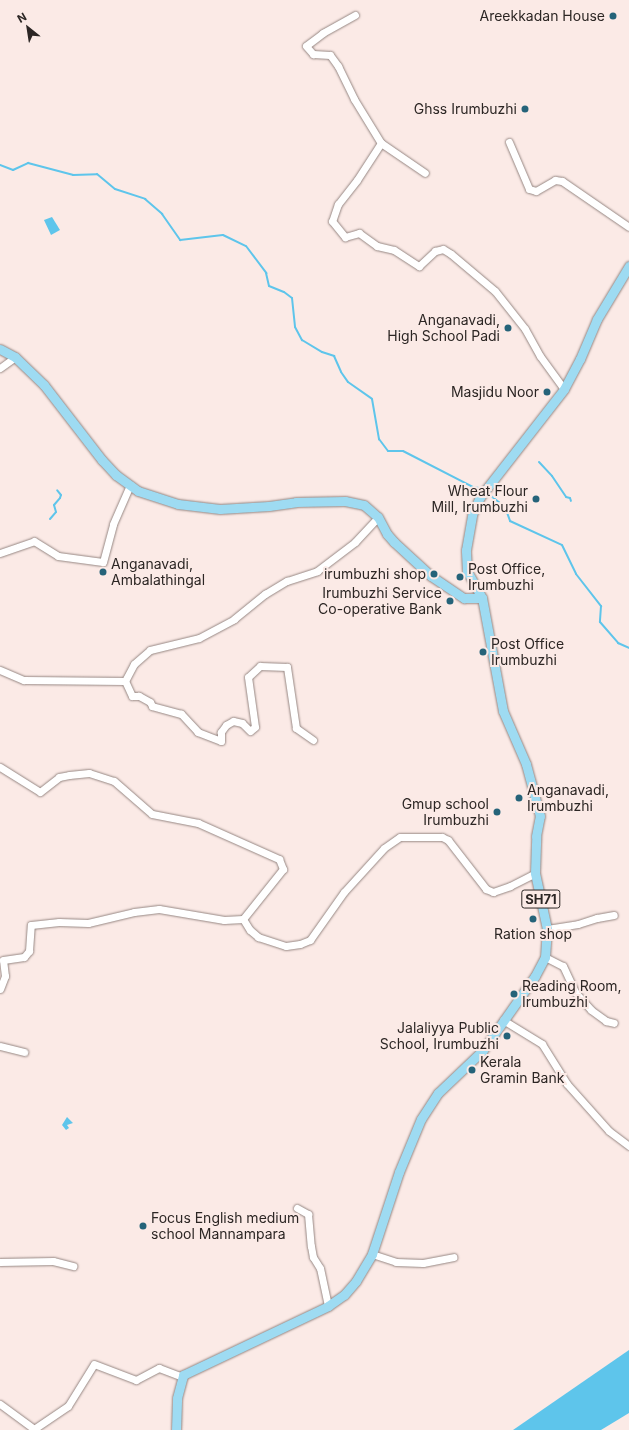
<!DOCTYPE html>
<style>
body{margin:0}
#map{position:relative;width:629px;height:1430px;overflow:hidden;background:#fbeae6;font-family:Inter,sans-serif}
div>[style]{position:absolute}
.water>*{inset:0;background:#5ec5eb}
.stream>*{height:2px;margin:-1px;padding:0 1px;transform-origin:1px;border-radius:1px;background:#5ec5eb}
.roads{filter:drop-shadow(0 0 1px #968783) drop-shadow(0 0 1px #968783)}
.minor>*{height:7px;margin:-3.5px;padding:0 3.5px;transform-origin:3.5px;border-radius:3.5px;background:#fff}
.major>*{height:9px;margin:-4.5px;padding:0 4.5px;transform-origin:4.5px;border-radius:4.5px;background:#9edbf2}
.dots>*{width:11px;height:11px;translate:-50% -50%;box-sizing:border-box;border:2px solid #fbeae6;border-radius:50%}
span{translate:-50% -50%;white-space:nowrap;text-align:center;line-height:1.15;-webkit-text-stroke:4px #fbeae6;paint-order:stroke}
.shield-label span{padding:1px 3px;background:#fbeae6;border:1px solid;border-radius:3px;-webkit-text-stroke-width:0}
.shield-label{font-size:13px;color:#2c2624;font-weight:700}
.poi-label{font-size:14px;color:#2c2624}
.right{translate:-100% -50%;text-align:right}
.left{translate:0 -50%;text-align:left}
.north{position:absolute;left:8px;top:8px;width:40px;height:40px;-webkit-text-stroke:3px #fbeae6;paint-order:stroke;rotate:330deg;font-size:11px;font-weight:700;line-height:16px;text-align:center;color:#2c2624}
.north::after{content:'';display:block;margin:auto;width:14px;height:18px;background:#2c2624;clip-path:polygon(50% 0,100% 100%,50% 72%,0 100%)}
</style>
<div id="map">
<div class="water">
<div style="clip-path:polygon(52px 217px,60px 230px,51px 235px,44px 220px)"></div>
<div style="clip-path:polygon(67px 1117px,73px 1123px,67px 1125px,69px 1128px,66px 1130px,62px 1125px)"></div>
<div style="clip-path:polygon(629px 1350px,629px 1413px,601px 1430px,513px 1430px)"></div>
</div>
<div class="stream">
<div style="left:0;top:165px;width:14px;rotate:21deg"></div>
<div style="left:13px;top:170px;width:17px;rotate:-25deg"></div>
<div style="left:28px;top:163px;width:47px;rotate:14.9deg"></div>
<div style="left:73px;top:175px;width:24px;rotate:-2deg"></div>
<div style="left:97px;top:174px;width:23px;rotate:40deg"></div>
<div style="left:115px;top:189px;width:32px;rotate:18deg"></div>
<div style="left:145px;top:199px;width:23px;rotate:41deg"></div>
<div style="left:162px;top:214px;width:32px;rotate:55deg"></div>
<div style="left:180px;top:240px;width:43px;rotate:-6.6deg"></div>
<div style="left:223px;top:235px;width:25px;rotate:26deg"></div>
<div style="left:246px;top:246px;width:34px;rotate:53deg"></div>
<div style="left:266px;top:273px;width:13px;rotate:77deg"></div>
<div style="left:269px;top:286px;width:16px;rotate:22deg"></div>
<div style="left:284px;top:292px;width:10px;rotate:37deg"></div>
<div style="left:292px;top:298px;width:29px;rotate:84deg"></div>
<div style="left:295px;top:327px;width:15px;rotate:62deg"></div>
<div style="left:302px;top:340px;width:23px;rotate:31deg"></div>
<div style="left:322px;top:352px;width:13px;rotate:18deg"></div>
<div style="left:334px;top:356px;width:17px;rotate:66deg"></div>
<div style="left:341px;top:372px;width:12px;rotate:55deg"></div>
<div style="left:348px;top:382px;width:29px;rotate:35deg"></div>
<div style="left:372px;top:399px;width:41px;rotate:80.1deg"></div>
<div style="left:379px;top:439px;width:15px;rotate:53deg"></div>
<div style="left:388px;top:451px;width:15px"></div>
<div style="left:403px;top:451px;width:79px;rotate:27.2deg"></div>
<div style="left:473px;top:487px;width:6px;rotate:9deg"></div>
<div style="left:539px;top:462px;width:19px;rotate:47deg"></div>
<div style="left:552px;top:476px;width:25px;rotate:56deg"></div>
<div style="left:566px;top:497px;width:4px;rotate:14deg"></div>
<div style="left:570px;top:498px;width:3px;rotate:72deg"></div>
<div style="left:491px;top:496px;width:18px;rotate:38deg"></div>
<div style="left:505px;top:507px;width:15px;rotate:70deg"></div>
<div style="left:510px;top:521px;width:57px;rotate:24.8deg"></div>
<div style="left:562px;top:545px;width:32px;rotate:64deg"></div>
<div style="left:576px;top:574px;width:41px;rotate:52deg"></div>
<div style="left:601px;top:606px;width:16px;rotate:94deg"></div>
<div style="left:600px;top:622px;width:28px;rotate:49deg"></div>
<div style="left:618px;top:643px;width:12px;rotate:24deg"></div>
<div style="left:50px;top:519px;width:9px;rotate:-49deg"></div>
<div style="left:56px;top:512px;width:7px;rotate:-106deg"></div>
<div style="left:54px;top:505px;width:9px;rotate:-49deg"></div>
<div style="left:60px;top:498px;width:3px;rotate:-72deg"></div>
<div style="left:61px;top:495px;width:6px;rotate:-129deg"></div>
</div>
<div class="roads">
<div class="minor">
<div style="left:355px;top:15px;width:37px;rotate:151deg"></div>
<div style="left:323px;top:33px;width:21px;rotate:143deg"></div>
<div style="left:306px;top:46px;width:11px;rotate:49deg"></div>
<div style="left:313px;top:54px;width:17px;rotate:3deg"></div>
<div style="left:330px;top:55px;width:14px;rotate:54deg"></div>
<div style="left:338px;top:66px;width:37px;rotate:64deg"></div>
<div style="left:354px;top:99px;width:52px;rotate:58.5deg"></div>
<div style="left:381px;top:143px;width:44px;rotate:123deg"></div>
<div style="left:357px;top:180px;width:31px;rotate:128deg"></div>
<div style="left:338px;top:204px;width:18px;rotate:109deg"></div>
<div style="left:332px;top:221px;width:21px;rotate:51deg"></div>
<div style="left:345px;top:237px;width:15px;rotate:-16deg"></div>
<div style="left:359px;top:233px;width:22px;rotate:36deg"></div>
<div style="left:377px;top:246px;width:17px;rotate:13deg"></div>
<div style="left:394px;top:250px;width:30px;rotate:33deg"></div>
<div style="left:419px;top:266px;width:22px;rotate:-43deg"></div>
<div style="left:435px;top:251px;width:8px;rotate:-14deg"></div>
<div style="left:443px;top:249px;width:9px;rotate:32deg"></div>
<div style="left:451px;top:254px;width:57px;rotate:40.1deg"></div>
<div style="left:495px;top:291px;width:48px;rotate:51.7deg"></div>
<div style="left:525px;top:329px;width:31px;rotate:61deg"></div>
<div style="left:540px;top:356px;width:41px;rotate:54deg"></div>
<div style="left:509px;top:142px;width:51px;rotate:66.9deg"></div>
<div style="left:529px;top:189px;width:7px;rotate:16deg"></div>
<div style="left:536px;top:191px;width:22px;rotate:-30deg"></div>
<div style="left:555px;top:180px;width:7px;rotate:8deg"></div>
<div style="left:562px;top:181px;width:81px;rotate:34.5deg"></div>
<div style="left:381px;top:143px;width:53px;rotate:34.3deg"></div>
<div style="left:0;top:368px;width:19px;rotate:-36deg"></div>
<div style="left:0;top:553px;width:36px;rotate:-19deg"></div>
<div style="left:34px;top:541px;width:28px;rotate:32deg"></div>
<div style="left:58px;top:556px;width:45px;rotate:7.6deg"></div>
<div style="left:103px;top:562px;width:39px;rotate:-75deg"></div>
<div style="left:113px;top:524px;width:43px;rotate:-66.4deg"></div>
<div style="left:0;top:670px;width:26px;rotate:23deg"></div>
<div style="left:24px;top:680px;width:101px;rotate:0.6deg"></div>
<div style="left:313px;top:740px;width:21px;rotate:-145deg"></div>
<div style="left:296px;top:728px;width:62px;rotate:-98.4deg"></div>
<div style="left:287px;top:667px;width:27px;rotate:-178deg"></div>
<div style="left:260px;top:666px;width:16px;rotate:137deg"></div>
<div style="left:248px;top:677px;width:50px;rotate:82deg"></div>
<div style="left:255px;top:727px;width:6px;rotate:141deg"></div>
<div style="left:250px;top:731px;width:11px;rotate:-135deg"></div>
<div style="left:242px;top:723px;width:9px;rotate:-167deg"></div>
<div style="left:233px;top:721px;width:8px;rotate:150deg"></div>
<div style="left:226px;top:725px;width:9px;rotate:126deg"></div>
<div style="left:221px;top:732px;width:9px;rotate:90deg"></div>
<div style="left:221px;top:741px;width:25px;rotate:-159deg"></div>
<div style="left:198px;top:732px;width:25px;rotate:-133deg"></div>
<div style="left:181px;top:714px;width:30px;rotate:-165deg"></div>
<div style="left:152px;top:706px;width:4px;rotate:-117deg"></div>
<div style="left:150px;top:702px;width:13px;rotate:-151deg"></div>
<div style="left:139px;top:696px;width:7px;rotate:180deg"></div>
<div style="left:132px;top:696px;width:17px;rotate:-115deg"></div>
<div style="left:125px;top:681px;width:19px;rotate:-62deg"></div>
<div style="left:134px;top:664px;width:21px;rotate:-41deg"></div>
<div style="left:150px;top:650px;width:50px;rotate:-13.8deg"></div>
<div style="left:199px;top:638px;width:40px;rotate:-28deg"></div>
<div style="left:234px;top:619px;width:40px;rotate:-39deg"></div>
<div style="left:265px;top:594px;width:26px;rotate:-31deg"></div>
<div style="left:287px;top:581px;width:32px;rotate:-18deg"></div>
<div style="left:317px;top:571px;width:48px;rotate:-37.3deg"></div>
<div style="left:355px;top:542px;width:34px;rotate:-47deg"></div>
<div style="left:0;top:767px;width:47px;rotate:32deg"></div>
<div style="left:40px;top:792px;width:24px;rotate:-38deg"></div>
<div style="left:59px;top:777px;width:10px;rotate:-11deg"></div>
<div style="left:69px;top:775px;width:20px;rotate:-6deg"></div>
<div style="left:89px;top:773px;width:26px;rotate:18deg"></div>
<div style="left:114px;top:781px;width:50px;rotate:41deg"></div>
<div style="left:152px;top:814px;width:47px;rotate:11.1deg"></div>
<div style="left:198px;top:823px;width:89px;rotate:24deg"></div>
<div style="left:279px;top:859px;width:11px;rotate:68deg"></div>
<div style="left:283px;top:869px;width:64px;rotate:128.7deg"></div>
<div style="left:243px;top:919px;width:13px;rotate:58deg"></div>
<div style="left:250px;top:930px;width:11px;rotate:41deg"></div>
<div style="left:258px;top:937px;width:29px;rotate:18deg"></div>
<div style="left:286px;top:946px;width:14px;rotate:-8deg"></div>
<div style="left:300px;top:944px;width:11px;rotate:-22deg"></div>
<div style="left:310px;top:940px;width:59px;rotate:-54.7deg"></div>
<div style="left:344px;top:892px;width:59px;rotate:-47.7deg"></div>
<div style="left:384px;top:848px;width:19px;rotate:-35deg"></div>
<div style="left:400px;top:837px;width:42px"></div>
<div style="left:442px;top:837px;width:7px;rotate:27deg"></div>
<div style="left:448px;top:840px;width:62px;rotate:52.2deg"></div>
<div style="left:486px;top:889px;width:8px;rotate:23deg"></div>
<div style="left:493px;top:892px;width:18px;rotate:-19deg"></div>
<div style="left:510px;top:886px;width:28px;rotate:-27deg"></div>
<div style="left:547px;top:929px;width:31px;rotate:-9deg"></div>
<div style="left:578px;top:924px;width:20px;rotate:-18deg"></div>
<div style="left:597px;top:918px;width:17px;rotate:-10deg"></div>
<div style="left:545px;top:957px;width:20px;rotate:27deg"></div>
<div style="left:563px;top:966px;width:29px;rotate:65deg"></div>
<div style="left:575px;top:992px;width:24px;rotate:48deg"></div>
<div style="left:591px;top:1010px;width:19px;rotate:36deg"></div>
<div style="left:606px;top:1021px;width:8px;rotate:14deg"></div>
<div style="left:0;top:989px;width:14px;rotate:-69deg"></div>
<div style="left:5px;top:976px;width:16px;rotate:-97deg"></div>
<div style="left:3px;top:960px;width:21px;rotate:-8deg"></div>
<div style="left:24px;top:957px;width:8px;rotate:-50deg"></div>
<div style="left:29px;top:951px;width:26px;rotate:-86deg"></div>
<div style="left:31px;top:925px;width:28px;rotate:-6deg"></div>
<div style="left:59px;top:922px;width:29px;rotate:2deg"></div>
<div style="left:88px;top:923px;width:47px;rotate:-13.4deg"></div>
<div style="left:134px;top:912px;width:25px;rotate:-7deg"></div>
<div style="left:159px;top:909px;width:66px;rotate:9.6deg"></div>
<div style="left:224px;top:920px;width:19px;rotate:-3deg"></div>
<div style="left:503px;top:1020px;width:46px;rotate:31.6deg"></div>
<div style="left:542px;top:1044px;width:47px;rotate:58deg"></div>
<div style="left:567px;top:1084px;width:63px;rotate:48.2deg"></div>
<div style="left:609px;top:1131px;width:25px;rotate:37deg"></div>
<div style="left:0;top:1046px;width:25px;rotate:14deg"></div>
<div style="left:297px;top:1208px;width:13px;rotate:29deg"></div>
<div style="left:308px;top:1214px;width:32px;rotate:85deg"></div>
<div style="left:311px;top:1246px;width:11px;rotate:80deg"></div>
<div style="left:313px;top:1257px;width:13px;rotate:58deg"></div>
<div style="left:320px;top:1268px;width:39px;rotate:78deg"></div>
<div style="left:372px;top:1254px;width:25px;rotate:18deg"></div>
<div style="left:396px;top:1262px;width:27px;rotate:2deg"></div>
<div style="left:423px;top:1263px;width:31px;rotate:-11deg"></div>
<div style="left:0;top:1262px;width:53px;rotate:-1.1deg"></div>
<div style="left:53px;top:1261px;width:21px;rotate:14deg"></div>
<div style="left:0;top:1404px;width:42px;rotate:36.3deg"></div>
<div style="left:34px;top:1429px;width:41px;rotate:-34.1deg"></div>
<div style="left:68px;top:1406px;width:49px;rotate:-58.2deg"></div>
<div style="left:94px;top:1364px;width:45px;rotate:20.9deg"></div>
<div style="left:136px;top:1380px;width:26px;rotate:-28deg"></div>
<div style="left:159px;top:1368px;width:26px;rotate:21deg"></div>
</div>
<div class="major">
<div style="left:0;top:349px;width:17px;rotate:28deg"></div>
<div style="left:15px;top:357px;width:40px;rotate:44deg"></div>
<div style="left:44px;top:385px;width:95px;rotate:52.3deg"></div>
<div style="left:102px;top:460px;width:21px;rotate:47deg"></div>
<div style="left:116px;top:475px;width:27px;rotate:36deg"></div>
<div style="left:138px;top:491px;width:42px;rotate:18deg"></div>
<div style="left:178px;top:504px;width:42px;rotate:6.8deg"></div>
<div style="left:220px;top:509px;width:49px;rotate:-3.5deg"></div>
<div style="left:269px;top:506px;width:27px;rotate:-8deg"></div>
<div style="left:296px;top:502px;width:49px;rotate:-1.2deg"></div>
<div style="left:345px;top:501px;width:19px;rotate:12deg"></div>
<div style="left:364px;top:505px;width:18px;rotate:41deg"></div>
<div style="left:378px;top:517px;width:19px;rotate:62deg"></div>
<div style="left:387px;top:534px;width:11px;rotate:49deg"></div>
<div style="left:394px;top:542px;width:50px;rotate:42.6deg"></div>
<div style="left:431px;top:576px;width:40px;rotate:34deg"></div>
<div style="left:464px;top:598px;width:18px"></div>
<div style="left:176px;top:1430px;width:32px;rotate:-88deg"></div>
<div style="left:177px;top:1398px;width:24px;rotate:-75deg"></div>
<div style="left:183px;top:1375px;width:161px;rotate:-25.4deg"></div>
<div style="left:328px;top:1306px;width:19px;rotate:-35deg"></div>
<div style="left:344px;top:1295px;width:18px;rotate:-49deg"></div>
<div style="left:356px;top:1281px;width:31px;rotate:-59deg"></div>
<div style="left:372px;top:1254px;width:86px;rotate:-71.8deg"></div>
<div style="left:399px;top:1172px;width:57px;rotate:-67.5deg"></div>
<div style="left:421px;top:1119px;width:31px;rotate:-57deg"></div>
<div style="left:438px;top:1093px;width:62px;rotate:-43.7deg"></div>
<div style="left:483px;top:1050px;width:90px;rotate:-54.9deg"></div>
<div style="left:535px;top:976px;width:21px;rotate:-62deg"></div>
<div style="left:545px;top:957px;width:28px;rotate:-86deg"></div>
<div style="left:547px;top:929px;width:57px;rotate:-102.1deg"></div>
<div style="left:535px;top:873px;width:37px;rotate:-88deg"></div>
<div style="left:536px;top:836px;width:20px;rotate:-79deg"></div>
<div style="left:540px;top:816px;width:54px;rotate:-105.1deg"></div>
<div style="left:526px;top:764px;width:58px;rotate:-113.5deg"></div>
<div style="left:503px;top:711px;width:115px;rotate:-100.5deg"></div>
<div style="left:482px;top:598px;width:31px;rotate:-119deg"></div>
<div style="left:467px;top:571px;width:21px;rotate:-93deg"></div>
<div style="left:466px;top:550px;width:39px;rotate:-80deg"></div>
<div style="left:473px;top:512px;width:17px;rotate:-65deg"></div>
<div style="left:480px;top:497px;width:137px;rotate:-52.1deg"></div>
<div style="left:564px;top:389px;width:34px;rotate:-62deg"></div>
<div style="left:580px;top:359px;width:43px;rotate:-67deg"></div>
<div style="left:597px;top:319px;width:62px;rotate:-58.9deg"></div>
</div>
</div>
<div class="dots">
<div style="left:613px;top:16px;background:#256379"></div>
<div style="left:525px;top:109px;background:#256379"></div>
<div style="left:508px;top:328px;background:#256379"></div>
<div style="left:547px;top:392px;background:#256379"></div>
<div style="left:536px;top:499px;background:#256379"></div>
<div style="left:103px;top:572px;background:#256379"></div>
<div style="left:434px;top:574px;background:#256379"></div>
<div style="left:460px;top:577px;background:#256379"></div>
<div style="left:450px;top:601px;background:#256379"></div>
<div style="left:483px;top:652px;background:#256379"></div>
<div style="left:519px;top:798px;background:#256379"></div>
<div style="left:497px;top:812px;background:#256379"></div>
<div style="left:533px;top:919px;background:#256379"></div>
<div style="left:514px;top:994px;background:#256379"></div>
<div style="left:507px;top:1036px;background:#256379"></div>
<div style="left:472px;top:1070px;background:#256379"></div>
<div style="left:143px;top:1226px;background:#256379"></div>
</div>
<div class="shield-label">
<span style="left:541px;top:899px">SH71</span>
</div>
<div class="poi-label">
<span class="right" style="left:605px;top:16px">Areekkadan House</span>
<span class="right" style="left:517px;top:109px">Ghss Irumbuzhi</span>
<span class="right" style="left:500px;top:328px">Anganavadi,<br>High School Padi</span>
<span class="right" style="left:539px;top:392px">Masjidu Noor</span>
<span class="right" style="left:528px;top:499px">Wheat Flour<br>Mill, Irumbuzhi</span>
<span class="left" style="left:111px;top:572px">Anganavadi,<br>Ambalathingal</span>
<span class="left" style="left:468px;top:577px">Post Office,<br>Irumbuzhi</span>
<span class="right" style="left:426px;top:574px">irumbuzhi shop</span>
<span class="right" style="left:442px;top:601px">Irumbuzhi Service<br>Co-operative Bank</span>
<span class="left" style="left:491px;top:652px">Post Office<br>Irumbuzhi</span>
<span class="left" style="left:527px;top:798px">Anganavadi,<br>Irumbuzhi</span>
<span class="right" style="left:489px;top:812px">Gmup school<br>Irumbuzhi</span>
<span style="left:533px;top:934px">Ration shop</span>
<span class="left" style="left:522px;top:994px">Reading Room,<br>Irumbuzhi</span>
<span class="right" style="left:499px;top:1036px">Jalaliyya Public<br>School, Irumbuzhi</span>
<span class="left" style="left:480px;top:1070px">Kerala<br>Gramin Bank</span>
<span class="left" style="left:151px;top:1226px">Focus English medium<br>school Mannampara</span>
</div>
<div class="north">N</div>
</div>
